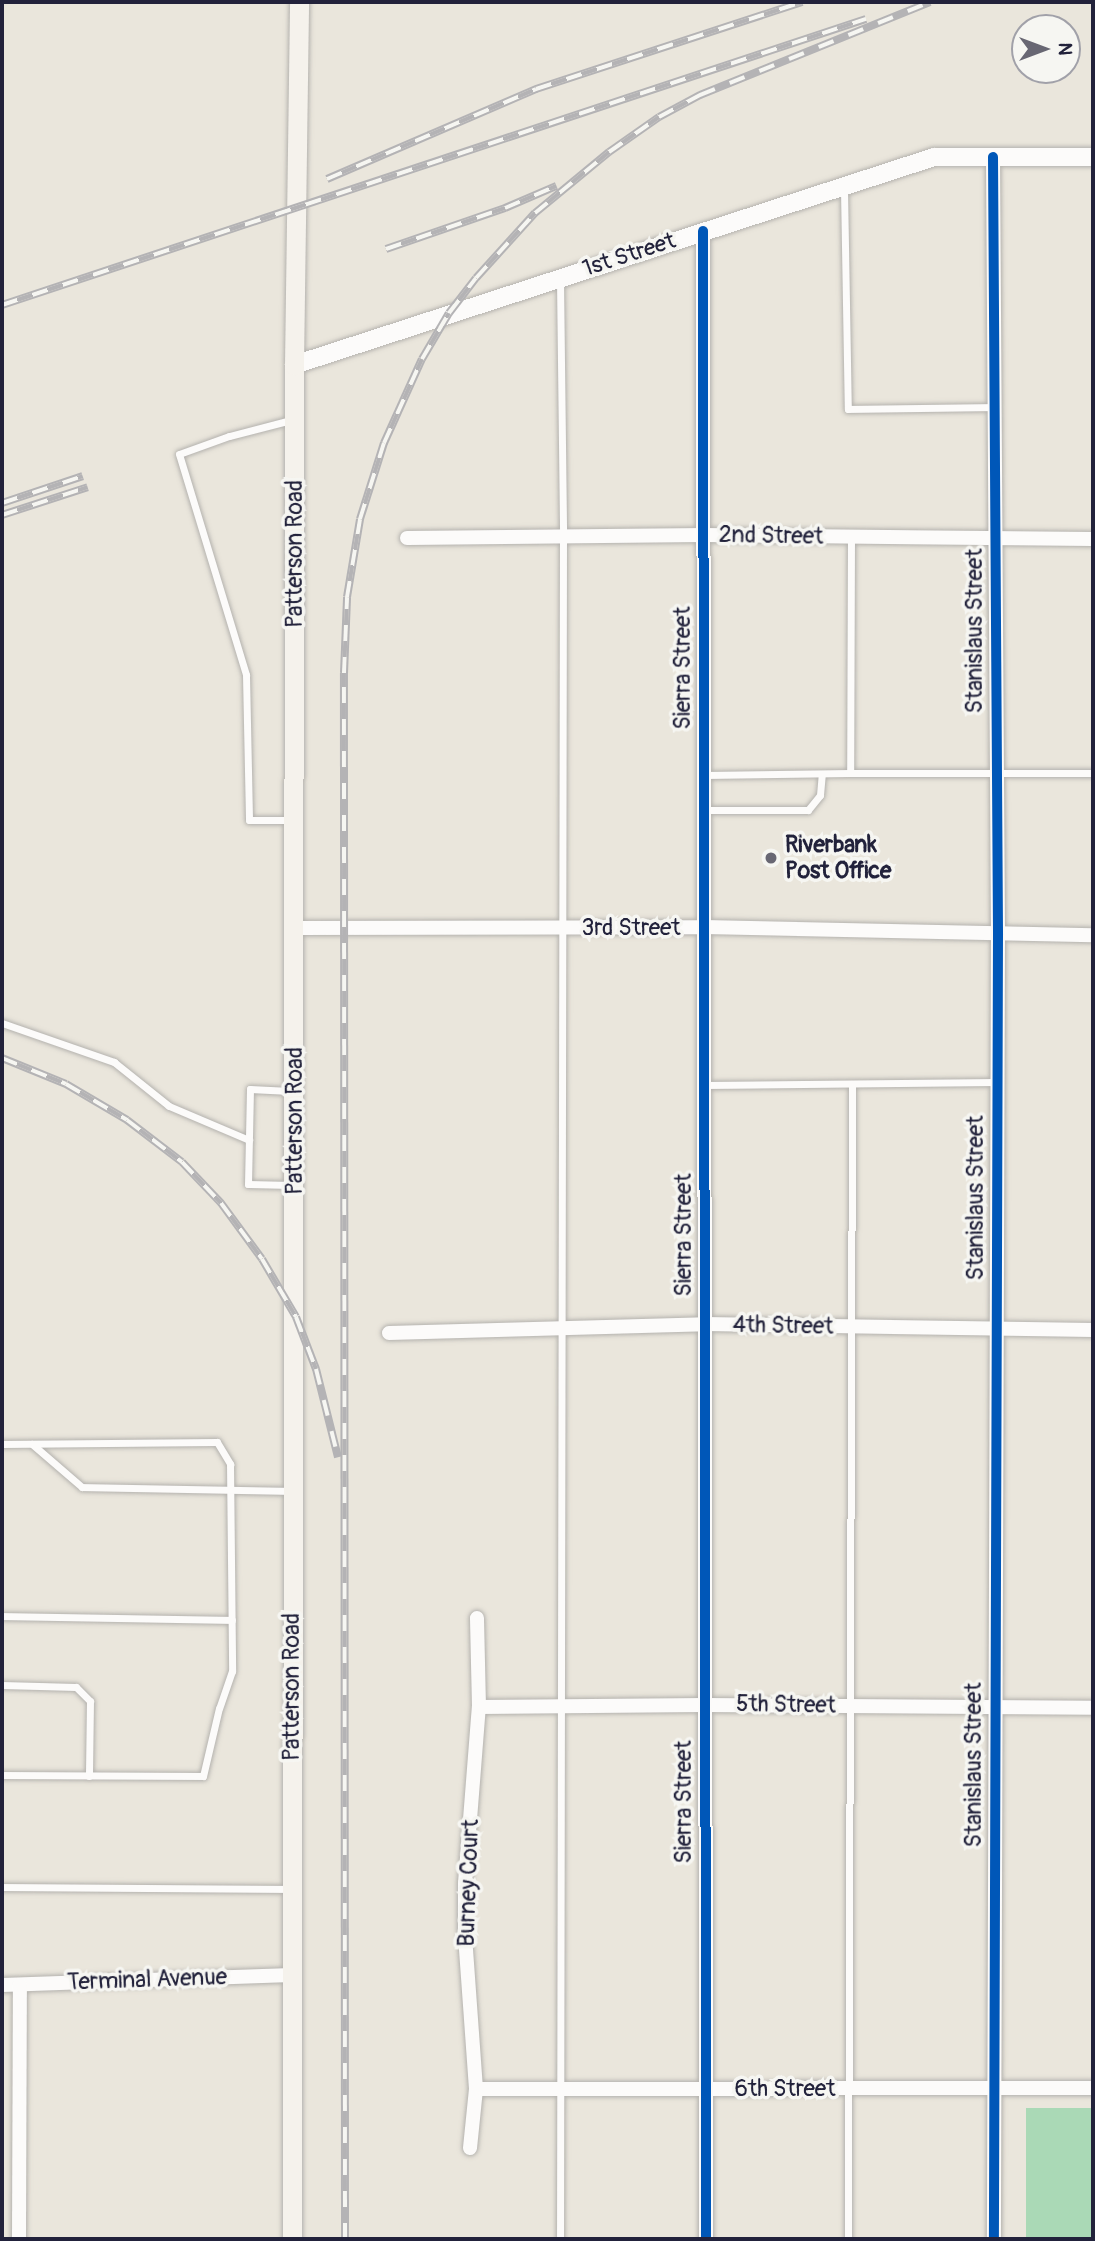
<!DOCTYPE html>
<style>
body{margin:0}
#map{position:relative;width:1095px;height:2241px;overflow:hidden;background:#eae6dc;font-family:Pangolin,sans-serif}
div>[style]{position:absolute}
.green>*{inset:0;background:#aad9b6;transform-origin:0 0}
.roads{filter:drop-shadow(0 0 2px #b4b2ae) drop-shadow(0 0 2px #b4b2ae)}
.service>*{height:7px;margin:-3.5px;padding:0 3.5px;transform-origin:3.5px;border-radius:3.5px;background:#fcfbfa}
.minor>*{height:14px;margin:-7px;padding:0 7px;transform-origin:7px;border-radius:7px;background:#fcfbfa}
.tertiary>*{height:18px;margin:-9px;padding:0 9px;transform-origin:9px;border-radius:9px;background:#fcfbfa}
.secondary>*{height:19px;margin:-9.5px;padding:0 9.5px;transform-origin:9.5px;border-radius:9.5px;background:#f5f2ec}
.rail>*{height:8px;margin-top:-4px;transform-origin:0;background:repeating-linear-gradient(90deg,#f6f6f2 0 16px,#b4b3b5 0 32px);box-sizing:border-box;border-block:2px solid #b4b3b5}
.cycleway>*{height:10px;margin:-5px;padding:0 5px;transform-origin:5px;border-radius:5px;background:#0057b8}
.dots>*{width:19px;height:19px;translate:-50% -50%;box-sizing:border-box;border:4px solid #f6f6f2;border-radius:50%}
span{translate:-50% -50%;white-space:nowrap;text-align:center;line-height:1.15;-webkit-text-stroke:7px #f6f6f2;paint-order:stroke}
.street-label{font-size:23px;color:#22223b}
.poi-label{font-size:23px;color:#22223b;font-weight:700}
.left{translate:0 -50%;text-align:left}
.frame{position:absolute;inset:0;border:4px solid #22223b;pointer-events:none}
.north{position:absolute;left:1011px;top:14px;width:70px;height:70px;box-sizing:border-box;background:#f6f6f2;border:2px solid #a1a1a9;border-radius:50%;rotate:90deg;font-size:19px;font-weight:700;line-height:28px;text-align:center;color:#22223b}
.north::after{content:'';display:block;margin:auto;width:24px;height:32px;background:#686773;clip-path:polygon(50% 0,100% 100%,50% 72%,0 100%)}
</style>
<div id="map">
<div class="green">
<div style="left:1026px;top:2108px;width:67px;height:131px"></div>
</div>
<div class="roads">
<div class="service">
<div style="left:844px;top:189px;width:220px;rotate:89deg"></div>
<div style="left:848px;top:409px;width:146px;rotate:-0.8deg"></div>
<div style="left:560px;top:280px;width:256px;rotate:89.3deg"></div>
<div style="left:563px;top:536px;width:1703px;rotate:90.1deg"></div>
<div style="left:291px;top:420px;width:64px;rotate:165.5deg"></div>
<div style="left:229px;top:436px;width:53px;rotate:160.2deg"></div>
<div style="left:179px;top:454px;width:231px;rotate:73.1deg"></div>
<div style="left:246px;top:675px;width:145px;rotate:88.8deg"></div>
<div style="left:249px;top:820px;width:44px"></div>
<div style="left:851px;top:537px;width:236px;rotate:90.2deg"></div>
<div style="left:850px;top:773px;width:243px"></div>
<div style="left:704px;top:775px;width:146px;rotate:-0.8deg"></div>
<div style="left:704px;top:810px;width:104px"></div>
<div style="left:808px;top:810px;width:19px;rotate:-51deg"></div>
<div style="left:820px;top:795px;width:21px;rotate:-85deg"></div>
<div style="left:2px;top:1023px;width:119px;rotate:19.2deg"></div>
<div style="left:114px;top:1062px;width:70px;rotate:38.7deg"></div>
<div style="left:169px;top:1106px;width:87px;rotate:23deg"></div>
<div style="left:704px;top:1085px;width:293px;rotate:-0.6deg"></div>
<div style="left:290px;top:1091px;width:40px;rotate:-177.1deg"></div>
<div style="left:250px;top:1089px;width:95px;rotate:91.2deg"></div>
<div style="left:248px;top:1184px;width:44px;rotate:1.3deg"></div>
<div style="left:2px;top:1444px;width:215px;rotate:-0.5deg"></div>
<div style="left:217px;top:1442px;width:26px;rotate:59deg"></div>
<div style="left:230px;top:1464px;width:207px;rotate:89.4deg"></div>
<div style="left:232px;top:1671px;width:39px;rotate:109deg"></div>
<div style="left:219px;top:1708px;width:70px;rotate:103.2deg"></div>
<div style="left:203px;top:1776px;width:201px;rotate:-179.7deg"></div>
<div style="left:32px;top:1444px;width:66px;rotate:40.7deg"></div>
<div style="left:82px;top:1487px;width:209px;rotate:1.1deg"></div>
<div style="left:2px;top:1616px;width:230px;rotate:1deg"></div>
<div style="left:2px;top:1685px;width:74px;rotate:1.5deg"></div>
<div style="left:76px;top:1687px;width:20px;rotate:45deg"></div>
<div style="left:90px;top:1701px;width:75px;rotate:90.8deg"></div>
<div style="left:2px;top:1887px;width:289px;rotate:0.4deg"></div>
<div style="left:848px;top:2239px;width:1155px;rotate:-89.8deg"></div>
</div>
<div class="minor">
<div style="left:993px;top:157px;width:778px;rotate:89.63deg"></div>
<div style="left:998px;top:935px;width:1304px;rotate:90.18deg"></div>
<div style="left:703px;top:231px;width:2008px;rotate:89.91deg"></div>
<div style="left:407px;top:538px;width:297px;rotate:-0.6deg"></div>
<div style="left:704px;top:535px;width:389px;rotate:0.6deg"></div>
<div style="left:294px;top:928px;width:410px;rotate:-0.1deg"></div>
<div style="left:704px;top:927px;width:389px;rotate:1.2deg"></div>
<div style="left:389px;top:1333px;width:316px;rotate:-1.6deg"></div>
<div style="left:705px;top:1324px;width:388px;rotate:0.9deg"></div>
<div style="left:479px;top:1707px;width:225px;rotate:-0.5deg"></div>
<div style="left:704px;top:1705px;width:389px;rotate:0.4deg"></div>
<div style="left:2px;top:1985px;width:290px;rotate:-2deg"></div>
<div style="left:476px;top:2089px;width:617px;rotate:-0.09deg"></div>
<div style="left:470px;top:2148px;width:59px;rotate:-84.2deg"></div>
<div style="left:476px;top:2089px;width:155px;rotate:-94.1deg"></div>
<div style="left:465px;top:1934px;width:51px;rotate:-90deg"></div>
<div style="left:465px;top:1883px;width:177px;rotate:-85.5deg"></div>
<div style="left:479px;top:1707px;width:89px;rotate:-91.3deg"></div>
<div style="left:19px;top:2239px;width:254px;rotate:-89.8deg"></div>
</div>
<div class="tertiary">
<div style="left:294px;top:365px;width:673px;rotate:-18deg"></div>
<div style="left:934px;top:157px;width:159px"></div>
</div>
<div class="secondary">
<div style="left:292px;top:2239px;width:1874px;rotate:-89.94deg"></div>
<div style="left:294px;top:365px;width:363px;rotate:-89.2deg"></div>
</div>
</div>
<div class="rail">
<div style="left:327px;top:179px;width:228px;rotate:-23.3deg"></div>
<div style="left:536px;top:89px;width:280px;rotate:-18.1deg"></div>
<div style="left:386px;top:249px;width:126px;rotate:-19deg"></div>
<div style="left:505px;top:208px;width:56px;rotate:-23.3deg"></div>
<div style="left:2px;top:305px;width:910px;rotate:-18.32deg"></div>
<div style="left:2px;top:503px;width:85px;rotate:-18.4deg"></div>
<div style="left:2px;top:515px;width:90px;rotate:-18deg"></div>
<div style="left:2px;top:1058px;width:69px;rotate:22.1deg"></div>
<div style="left:66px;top:1084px;width:71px;rotate:30.5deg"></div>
<div style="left:127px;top:1120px;width:69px;rotate:37.4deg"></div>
<div style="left:182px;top:1162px;width:57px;rotate:46.4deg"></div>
<div style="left:221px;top:1203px;width:69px;rotate:53.8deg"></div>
<div style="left:262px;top:1259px;width:67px;rotate:59.6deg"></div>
<div style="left:296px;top:1317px;width:56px;rotate:69deg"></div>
<div style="left:316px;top:1369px;width:91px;rotate:76deg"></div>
<div style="left:345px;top:2239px;width:1566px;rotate:-90.04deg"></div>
<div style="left:344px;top:673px;width:76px;rotate:-87.7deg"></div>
<div style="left:347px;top:597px;width:79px;rotate:-80.5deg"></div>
<div style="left:360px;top:519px;width:80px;rotate:-72.5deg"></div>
<div style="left:384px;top:443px;width:92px;rotate:-65.7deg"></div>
<div style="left:422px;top:359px;width:53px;rotate:-59.6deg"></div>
<div style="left:449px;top:313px;width:44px;rotate:-52.4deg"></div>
<div style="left:476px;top:278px;width:88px;rotate:-47.8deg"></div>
<div style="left:535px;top:213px;width:96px;rotate:-39.5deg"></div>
<div style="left:609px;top:152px;width:61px;rotate:-35deg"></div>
<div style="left:659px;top:117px;width:47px;rotate:-28.2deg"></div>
<div style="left:700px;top:95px;width:248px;rotate:-22deg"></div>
</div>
<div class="cycleway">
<div style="left:993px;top:157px;width:778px;rotate:89.63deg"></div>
<div style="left:998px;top:935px;width:1304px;rotate:90.18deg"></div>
<div style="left:703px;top:231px;width:2008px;rotate:89.91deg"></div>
</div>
<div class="dots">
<div style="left:771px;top:858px;background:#686773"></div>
</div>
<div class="street-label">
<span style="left:629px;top:255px;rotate:-18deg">1st Street</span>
<span style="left:771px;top:536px;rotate:1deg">2nd Street</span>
<span style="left:295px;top:554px;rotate:-90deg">Patterson Road</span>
<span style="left:975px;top:631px;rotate:-90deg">Stanislaus Street</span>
<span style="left:683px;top:668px;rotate:-90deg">Sierra Street</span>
<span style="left:631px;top:928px">3rd Street</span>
<span style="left:295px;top:1121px;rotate:-90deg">Patterson Road</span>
<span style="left:976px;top:1198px;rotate:-90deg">Stanislaus Street</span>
<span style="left:684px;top:1235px;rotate:-90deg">Sierra Street</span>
<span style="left:783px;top:1326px;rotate:1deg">4th Street</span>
<span style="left:292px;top:1687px;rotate:-90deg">Patterson Road</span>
<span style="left:786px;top:1705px;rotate:1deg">5th Street</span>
<span style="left:974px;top:1765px;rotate:-90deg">Stanislaus Street</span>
<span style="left:684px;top:1802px;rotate:-90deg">Sierra Street</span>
<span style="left:469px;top:1883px;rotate:-88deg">Burney Court</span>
<span style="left:147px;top:1980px;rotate:-2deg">Terminal Avenue</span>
<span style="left:785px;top:2089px">6th Street</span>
</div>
<div class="poi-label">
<span class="left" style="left:785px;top:858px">Riverbank<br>Post Office</span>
</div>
<div class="frame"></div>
<div class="north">N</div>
</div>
